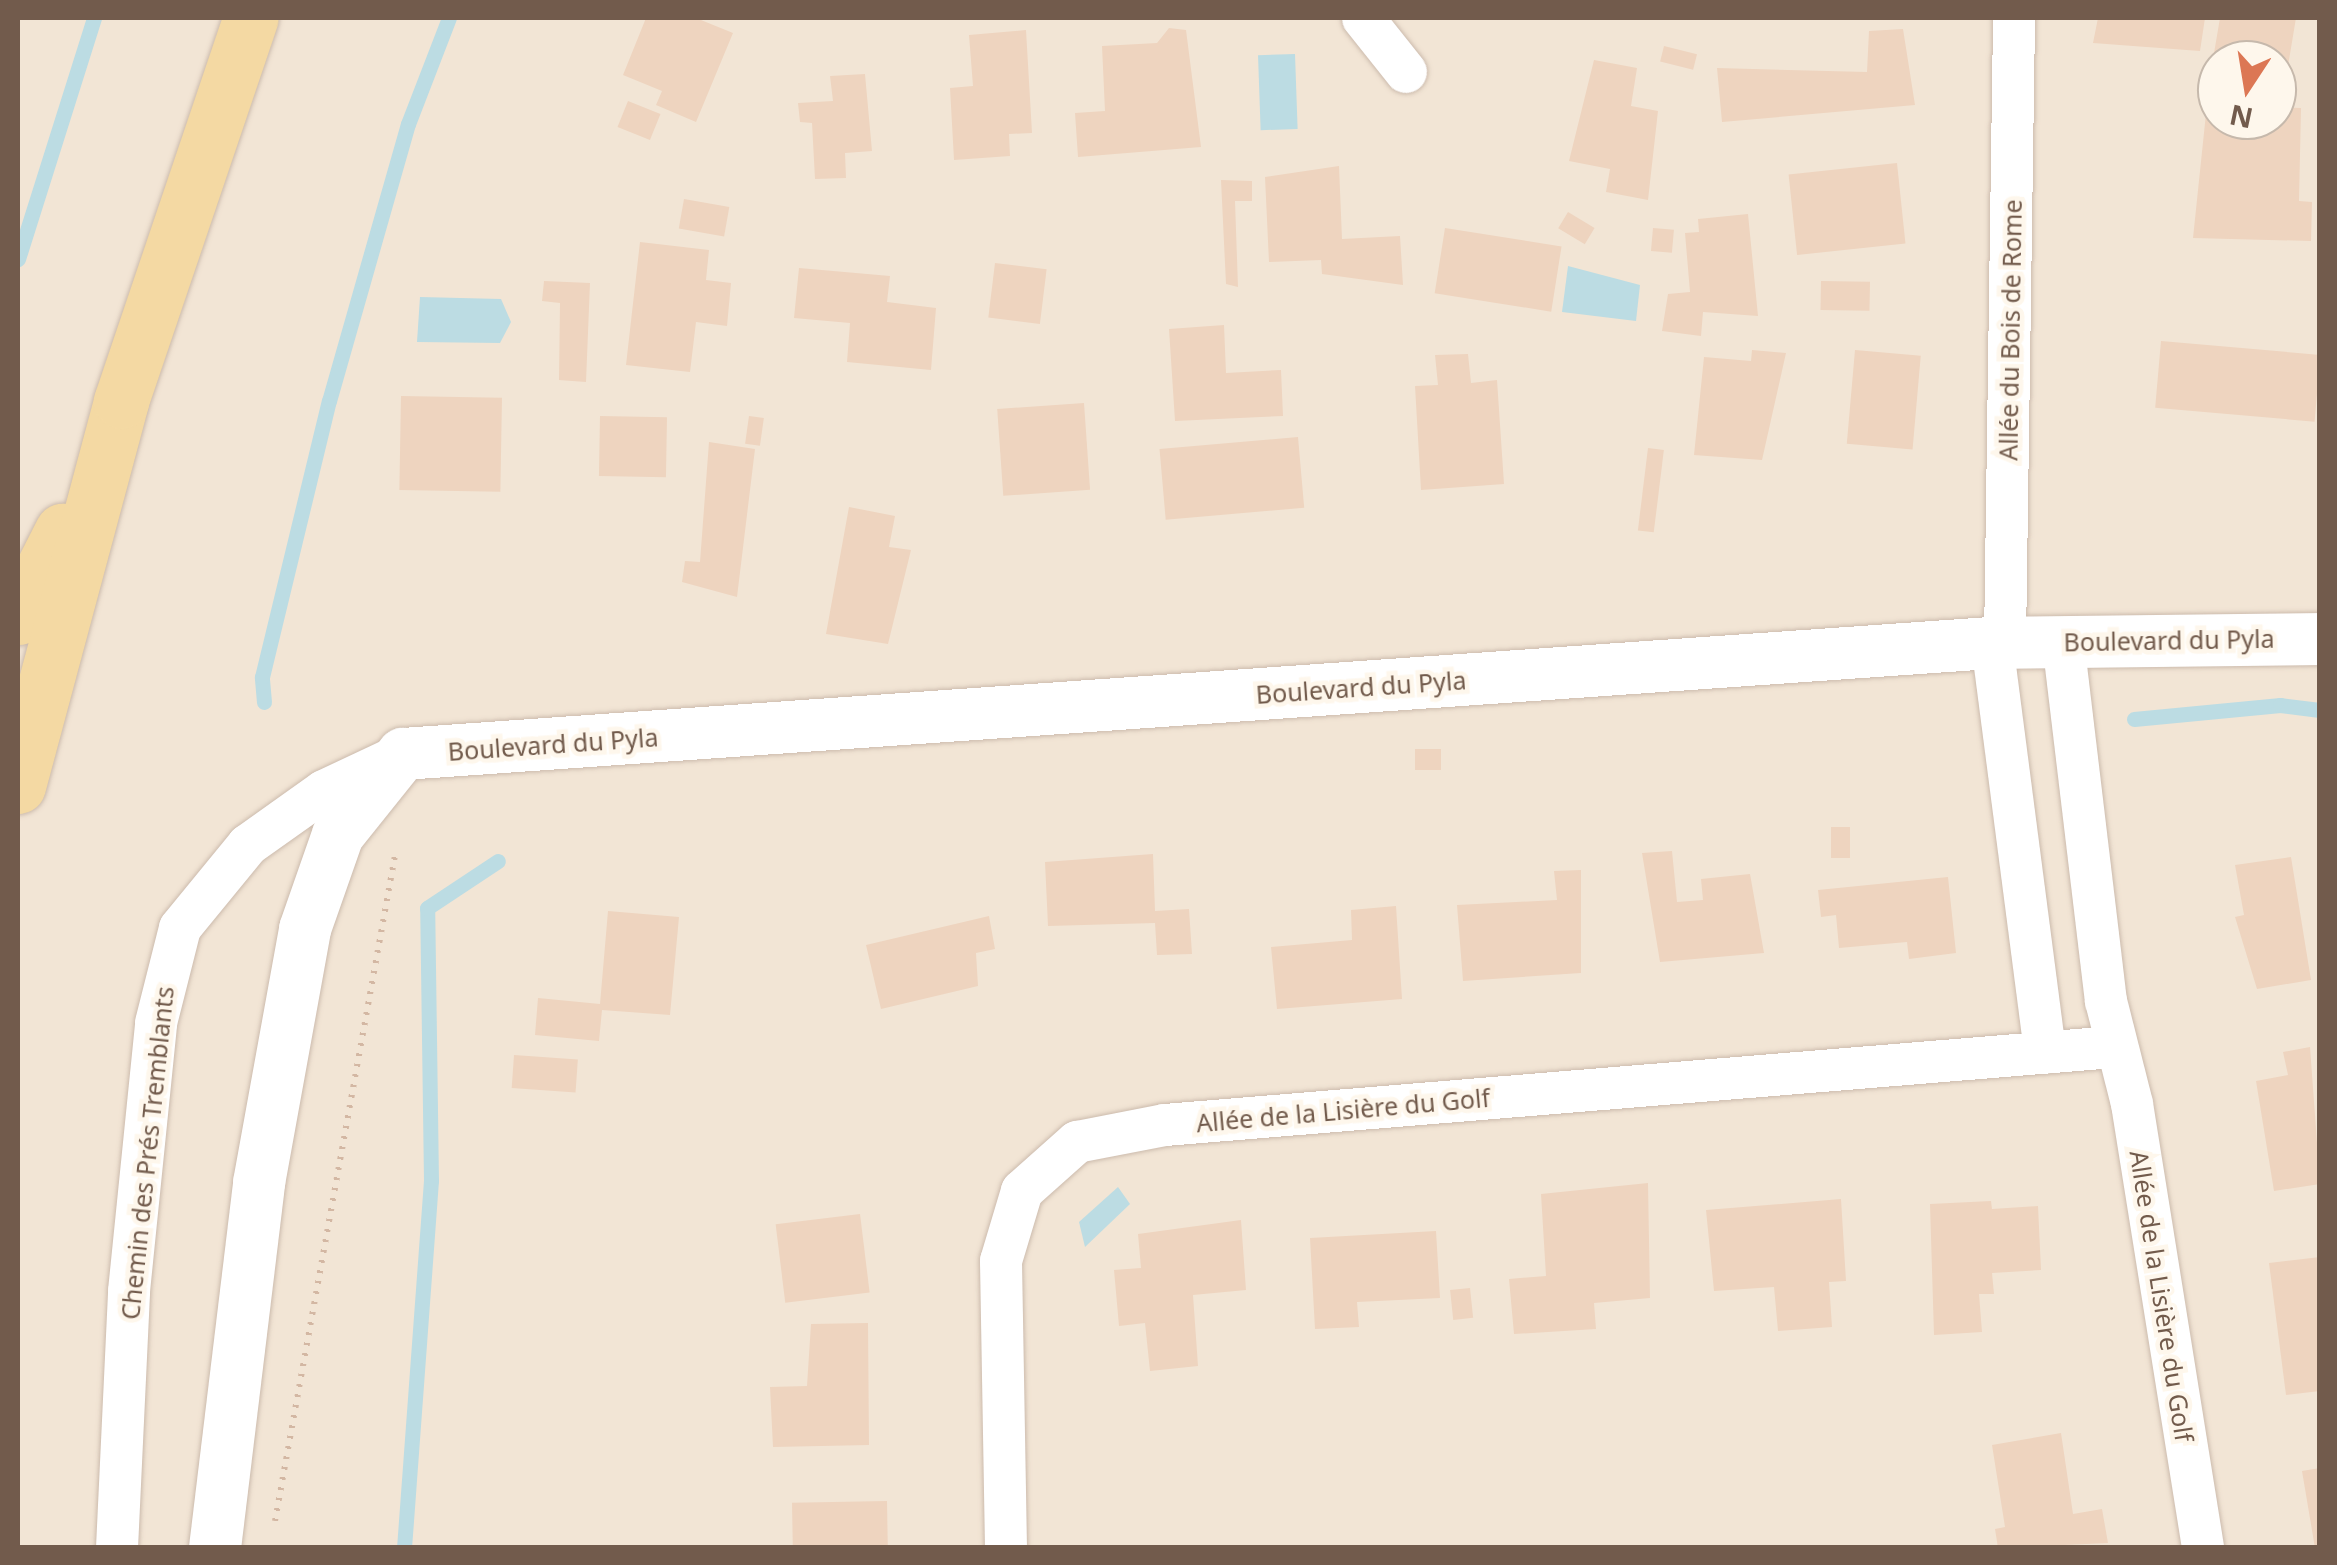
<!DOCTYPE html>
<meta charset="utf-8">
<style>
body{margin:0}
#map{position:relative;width:2337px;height:1565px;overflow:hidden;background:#fbf3e6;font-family:"Noto Sans",sans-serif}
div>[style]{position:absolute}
.residential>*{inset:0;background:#f2e5d5}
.water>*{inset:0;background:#bcdce3;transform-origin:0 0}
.stream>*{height:15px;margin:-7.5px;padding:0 7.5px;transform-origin:7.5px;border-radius:7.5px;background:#bcdce3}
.building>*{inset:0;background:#eed4bf;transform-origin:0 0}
.path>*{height:6px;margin-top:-3px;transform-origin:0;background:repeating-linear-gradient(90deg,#d3b7a3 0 2.5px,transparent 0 10.5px)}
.roads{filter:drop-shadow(0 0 2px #ccbbad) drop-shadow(0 0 2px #ccbbad)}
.minor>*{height:42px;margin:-21px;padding:0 21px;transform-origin:21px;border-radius:21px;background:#fff}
.tertiary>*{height:52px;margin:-26px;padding:0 26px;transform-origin:26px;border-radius:26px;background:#fff}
.primary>*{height:55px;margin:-27.5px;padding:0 27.5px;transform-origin:27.5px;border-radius:27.5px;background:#f4d9a3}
span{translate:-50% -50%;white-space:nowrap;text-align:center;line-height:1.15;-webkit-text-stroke:9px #fef7ec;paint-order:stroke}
.street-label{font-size:25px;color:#725b4c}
.frame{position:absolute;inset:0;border:20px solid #725b4c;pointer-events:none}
.north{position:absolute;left:2197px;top:40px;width:100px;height:100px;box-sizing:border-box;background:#fef7ec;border:2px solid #c6b9ac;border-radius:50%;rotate:192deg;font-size:28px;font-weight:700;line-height:40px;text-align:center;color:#725b4c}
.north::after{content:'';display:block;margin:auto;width:35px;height:45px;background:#dc7754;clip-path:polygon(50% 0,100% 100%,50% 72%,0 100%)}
</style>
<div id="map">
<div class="residential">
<div style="clip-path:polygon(evenodd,18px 18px,2319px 18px,2319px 1547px,18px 1547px,18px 18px,2217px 60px,2277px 60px,2277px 120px,2217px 120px,2217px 60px)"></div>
</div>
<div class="water">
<div style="left:1295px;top:54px;width:75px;height:37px;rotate:88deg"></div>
<div style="clip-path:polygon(1568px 266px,1640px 285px,1636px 321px,1562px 312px)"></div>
<div style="clip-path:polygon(420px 297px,501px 299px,511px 322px,500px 343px,417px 342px)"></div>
<div style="clip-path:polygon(1118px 1187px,1130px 1204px,1085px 1247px,1079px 1222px)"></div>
</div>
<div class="stream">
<div style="left:18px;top:259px;width:253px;rotate:-72.5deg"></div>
<div style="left:264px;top:702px;width:25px;rotate:-95deg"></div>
<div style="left:262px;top:677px;width:284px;rotate:-76.4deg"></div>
<div style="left:329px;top:401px;width:288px;rotate:-74.1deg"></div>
<div style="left:408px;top:124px;width:114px;rotate:-68.9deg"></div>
<div style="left:2134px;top:719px;width:147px;rotate:-5.5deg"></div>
<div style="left:2280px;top:705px;width:40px;rotate:7.1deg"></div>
<div style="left:404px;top:1548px;width:368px;rotate:-85.8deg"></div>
<div style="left:431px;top:1181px;width:273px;rotate:-90.8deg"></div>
<div style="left:427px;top:908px;width:85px;rotate:-33.5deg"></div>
</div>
<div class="building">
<div style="clip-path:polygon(646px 18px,696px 18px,733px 33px,696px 122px,656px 105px,662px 91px,623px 75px)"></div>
<div style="clip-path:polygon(2098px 18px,2205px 18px,2200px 51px,2093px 43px)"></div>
<div style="clip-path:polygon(2220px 18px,2296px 18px,2287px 72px,2277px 60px,2213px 59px)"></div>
<div style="clip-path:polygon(1903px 29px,1915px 105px,1722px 122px,1717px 68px,1867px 72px,1869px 31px)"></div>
<div style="clip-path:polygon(1026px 30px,1032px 133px,1009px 134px,1010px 156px,954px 160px,950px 88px,973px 86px,969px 35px)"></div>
<div style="clip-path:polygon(1186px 30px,1201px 147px,1078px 157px,1075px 113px,1105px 111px,1102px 46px,1157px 43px,1169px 28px)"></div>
<div style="left:1664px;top:46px;width:34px;height:16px;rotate:14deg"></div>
<div style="clip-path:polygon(1594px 60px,1637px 68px,1631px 106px,1658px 111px,1648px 200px,1606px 192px,1610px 169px,1569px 161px)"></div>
<div style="clip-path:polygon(865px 74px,872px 151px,845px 153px,846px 178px,815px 179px,812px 123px,800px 122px,798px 103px,833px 101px,830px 76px)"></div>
<div style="left:628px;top:101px;width:35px;height:28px;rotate:22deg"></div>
<div style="clip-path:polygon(2207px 104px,2217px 105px,2217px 120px,2277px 120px,2277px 107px,2301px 108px,2299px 201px,2312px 202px,2311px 241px,2193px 238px)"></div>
<div style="left:1897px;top:163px;width:81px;height:109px;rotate:84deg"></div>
<div style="clip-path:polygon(1339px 166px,1342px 239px,1400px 236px,1403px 285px,1322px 274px,1321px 260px,1269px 262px,1265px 177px)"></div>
<div style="clip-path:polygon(1221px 180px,1252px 181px,1252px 201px,1235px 201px,1238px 287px,1226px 284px)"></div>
<div style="left:684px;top:199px;width:46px;height:30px;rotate:10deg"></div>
<div style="left:1568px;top:212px;width:31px;height:19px;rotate:31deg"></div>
<div style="clip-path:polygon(1748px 214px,1758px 316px,1703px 312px,1701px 336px,1662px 331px,1668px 294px,1690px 292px,1685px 233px,1699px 232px,1698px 219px)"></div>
<div style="left:1445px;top:228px;width:118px;height:66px;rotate:9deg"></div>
<div style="left:1653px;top:228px;width:21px;height:23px;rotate:5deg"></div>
<div style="clip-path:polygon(640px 242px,709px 250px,706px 280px,731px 283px,727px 326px,696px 322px,690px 372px,626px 365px)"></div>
<div style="left:995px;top:263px;width:52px;height:55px;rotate:7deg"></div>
<div style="clip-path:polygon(799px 268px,890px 276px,887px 302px,936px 308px,931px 370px,847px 362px,850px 323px,794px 318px)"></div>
<div style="clip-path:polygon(544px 281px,590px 283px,586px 382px,559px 380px,560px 303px,542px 301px)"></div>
<div style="left:1821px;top:281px;width:49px;height:29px;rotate:1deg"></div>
<div style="clip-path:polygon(1224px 325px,1226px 373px,1281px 370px,1283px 416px,1175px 421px,1169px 329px)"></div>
<div style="left:2161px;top:341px;width:160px;height:67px;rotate:5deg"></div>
<div style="clip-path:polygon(1752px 350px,1786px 353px,1762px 460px,1694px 455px,1704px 357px,1751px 361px)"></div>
<div style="left:1855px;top:350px;width:66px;height:94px;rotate:5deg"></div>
<div style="clip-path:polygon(1468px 354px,1471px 383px,1497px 380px,1504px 484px,1421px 490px,1415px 386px,1438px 385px,1435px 355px)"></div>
<div style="left:401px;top:396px;width:101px;height:94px;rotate:1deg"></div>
<div style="left:1084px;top:403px;width:87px;height:87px;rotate:86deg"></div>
<div style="left:600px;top:416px;width:67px;height:60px;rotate:1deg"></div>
<div style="left:749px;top:416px;width:15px;height:28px;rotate:8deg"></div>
<div style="left:1298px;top:437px;width:71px;height:139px;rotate:85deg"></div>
<div style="clip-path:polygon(709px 442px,755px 449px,737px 597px,682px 582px,685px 561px,700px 562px)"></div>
<div style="left:1648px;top:448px;width:16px;height:83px;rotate:7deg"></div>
<div style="clip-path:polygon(849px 507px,895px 516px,889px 547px,911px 550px,888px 644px,826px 634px)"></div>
<div style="left:1415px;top:749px;width:26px;height:21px"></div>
<div style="left:1831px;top:827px;width:19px;height:31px"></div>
<div style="clip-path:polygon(1672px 851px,1677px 902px,1703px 900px,1701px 879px,1750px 874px,1764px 953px,1660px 962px,1642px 853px)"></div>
<div style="clip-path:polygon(1153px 854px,1155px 911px,1189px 909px,1192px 954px,1157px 955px,1155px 923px,1048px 926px,1045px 862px)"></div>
<div style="clip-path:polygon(2291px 857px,2311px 980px,2257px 989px,2235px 917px,2244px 915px,2235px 865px)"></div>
<div style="clip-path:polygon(1581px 870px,1581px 973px,1463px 981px,1457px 905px,1557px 900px,1554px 871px)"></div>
<div style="clip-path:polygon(1948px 877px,1956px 953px,1909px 959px,1907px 942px,1839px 948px,1836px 915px,1821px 917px,1818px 890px)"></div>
<div style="clip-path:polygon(1396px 906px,1402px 999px,1277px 1009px,1271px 947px,1352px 940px,1351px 910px)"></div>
<div style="clip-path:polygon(608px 911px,679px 917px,670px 1015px,602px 1010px,599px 1041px,535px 1035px,538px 998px,600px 1004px)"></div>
<div style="clip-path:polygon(989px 916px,995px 949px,976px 953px,978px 986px,881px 1009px,866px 945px)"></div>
<div style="clip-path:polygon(2310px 1047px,2320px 1184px,2274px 1191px,2256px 1081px,2288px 1075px,2283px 1052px)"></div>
<div style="left:514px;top:1055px;width:64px;height:33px;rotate:4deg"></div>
<div style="clip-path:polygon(1648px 1183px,1650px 1298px,1594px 1303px,1596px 1329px,1514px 1334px,1509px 1279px,1546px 1276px,1541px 1194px)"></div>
<div style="clip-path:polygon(1841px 1199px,1846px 1281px,1829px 1282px,1832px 1327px,1778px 1331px,1774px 1287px,1714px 1291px,1706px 1210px)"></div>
<div style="clip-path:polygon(1991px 1201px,1992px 1209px,2038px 1206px,2041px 1270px,1992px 1273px,1994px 1294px,1979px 1294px,1982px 1332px,1934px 1335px,1930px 1204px)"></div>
<div style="left:860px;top:1214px;width:79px;height:85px;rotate:83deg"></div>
<div style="clip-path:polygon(1241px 1220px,1246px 1290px,1193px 1295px,1198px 1366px,1150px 1371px,1145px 1323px,1119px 1326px,1114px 1270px,1141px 1268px,1138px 1234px)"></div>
<div style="clip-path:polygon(1436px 1231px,1440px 1298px,1357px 1302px,1359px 1327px,1315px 1329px,1310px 1238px)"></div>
<div style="clip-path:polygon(2320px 1257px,2320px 1391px,2286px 1395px,2269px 1263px)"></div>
<div style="left:1470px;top:1288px;width:30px;height:20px;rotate:84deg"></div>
<div style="clip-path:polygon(868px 1323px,869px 1445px,773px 1447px,770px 1387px,807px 1386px,811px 1324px)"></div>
<div style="clip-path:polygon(2061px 1433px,2073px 1514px,2102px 1509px,2108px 1543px,1998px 1548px,1995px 1529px,2005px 1527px,1992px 1445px)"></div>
<div style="clip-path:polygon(2320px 1468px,2320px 1548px,2315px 1548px,2302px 1471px)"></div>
<div style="left:887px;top:1501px;width:47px;height:95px;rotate:89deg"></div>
</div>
<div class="path">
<div style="left:275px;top:1521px;width:682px;rotate:-79.78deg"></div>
</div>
<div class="roads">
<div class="minor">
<div style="left:1363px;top:18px;width:69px;rotate:51.5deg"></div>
<div style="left:2063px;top:641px;width:363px;rotate:83.2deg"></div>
<div style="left:2106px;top:1001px;width:106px;rotate:75.8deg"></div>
<div style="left:2132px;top:1104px;width:450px;rotate:80.9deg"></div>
<div style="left:2005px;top:642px;width:624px;rotate:-89.17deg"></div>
<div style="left:1992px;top:643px;width:413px;rotate:82.6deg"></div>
<div style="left:117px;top:1548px;width:257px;rotate:-87.3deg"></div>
<div style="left:129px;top:1291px;width:269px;rotate:-84.2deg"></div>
<div style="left:156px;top:1023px;width:98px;rotate:-75.8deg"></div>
<div style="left:180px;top:928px;width:107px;rotate:-50.7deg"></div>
<div style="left:248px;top:845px;width:93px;rotate:-35.4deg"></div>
<div style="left:324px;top:791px;width:87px;rotate:-25.1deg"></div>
<div style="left:1006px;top:1548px;width:287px;rotate:-91deg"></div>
<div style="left:1001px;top:1261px;width:73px;rotate:-73.3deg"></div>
<div style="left:1022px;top:1191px;width:74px;rotate:-41.7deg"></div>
<div style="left:1077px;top:1142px;width:90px;rotate:-10.9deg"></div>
<div style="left:1165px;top:1125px;width:952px;rotate:-4.7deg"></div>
</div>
<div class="tertiary">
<div style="left:215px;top:1548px;width:368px;rotate:-83.1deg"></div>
<div style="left:259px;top:1183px;width:258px;rotate:-79.7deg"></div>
<div style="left:305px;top:929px;width:100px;rotate:-70.7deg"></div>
<div style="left:338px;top:835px;width:104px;rotate:-51.3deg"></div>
<div style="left:403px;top:754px;width:1593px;rotate:-4deg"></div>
<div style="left:1992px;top:643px;width:328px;rotate:-0.7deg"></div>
</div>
<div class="primary">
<div style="left:18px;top:617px;width:97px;rotate:-62.9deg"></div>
<div style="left:18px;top:786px;width:399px;rotate:-75deg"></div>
<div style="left:121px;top:401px;width:404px;rotate:-71.3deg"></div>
</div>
</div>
<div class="street-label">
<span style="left:2010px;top:330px;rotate:-89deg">Allée du Bois de Rome</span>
<span style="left:2169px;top:640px;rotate:-1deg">Boulevard du Pyla</span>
<span style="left:1361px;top:687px;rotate:-4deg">Boulevard du Pyla</span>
<span style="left:553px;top:744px;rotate:-4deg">Boulevard du Pyla</span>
<span style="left:1343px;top:1110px;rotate:-5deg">Allée de la Lisière du Golf</span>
<span style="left:147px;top:1153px;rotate:-84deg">Chemin des Prés Tremblants</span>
<span style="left:2162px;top:1296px;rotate:81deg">Allée de la Lisière du Golf</span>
</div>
<div class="frame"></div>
<div class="north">N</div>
</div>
